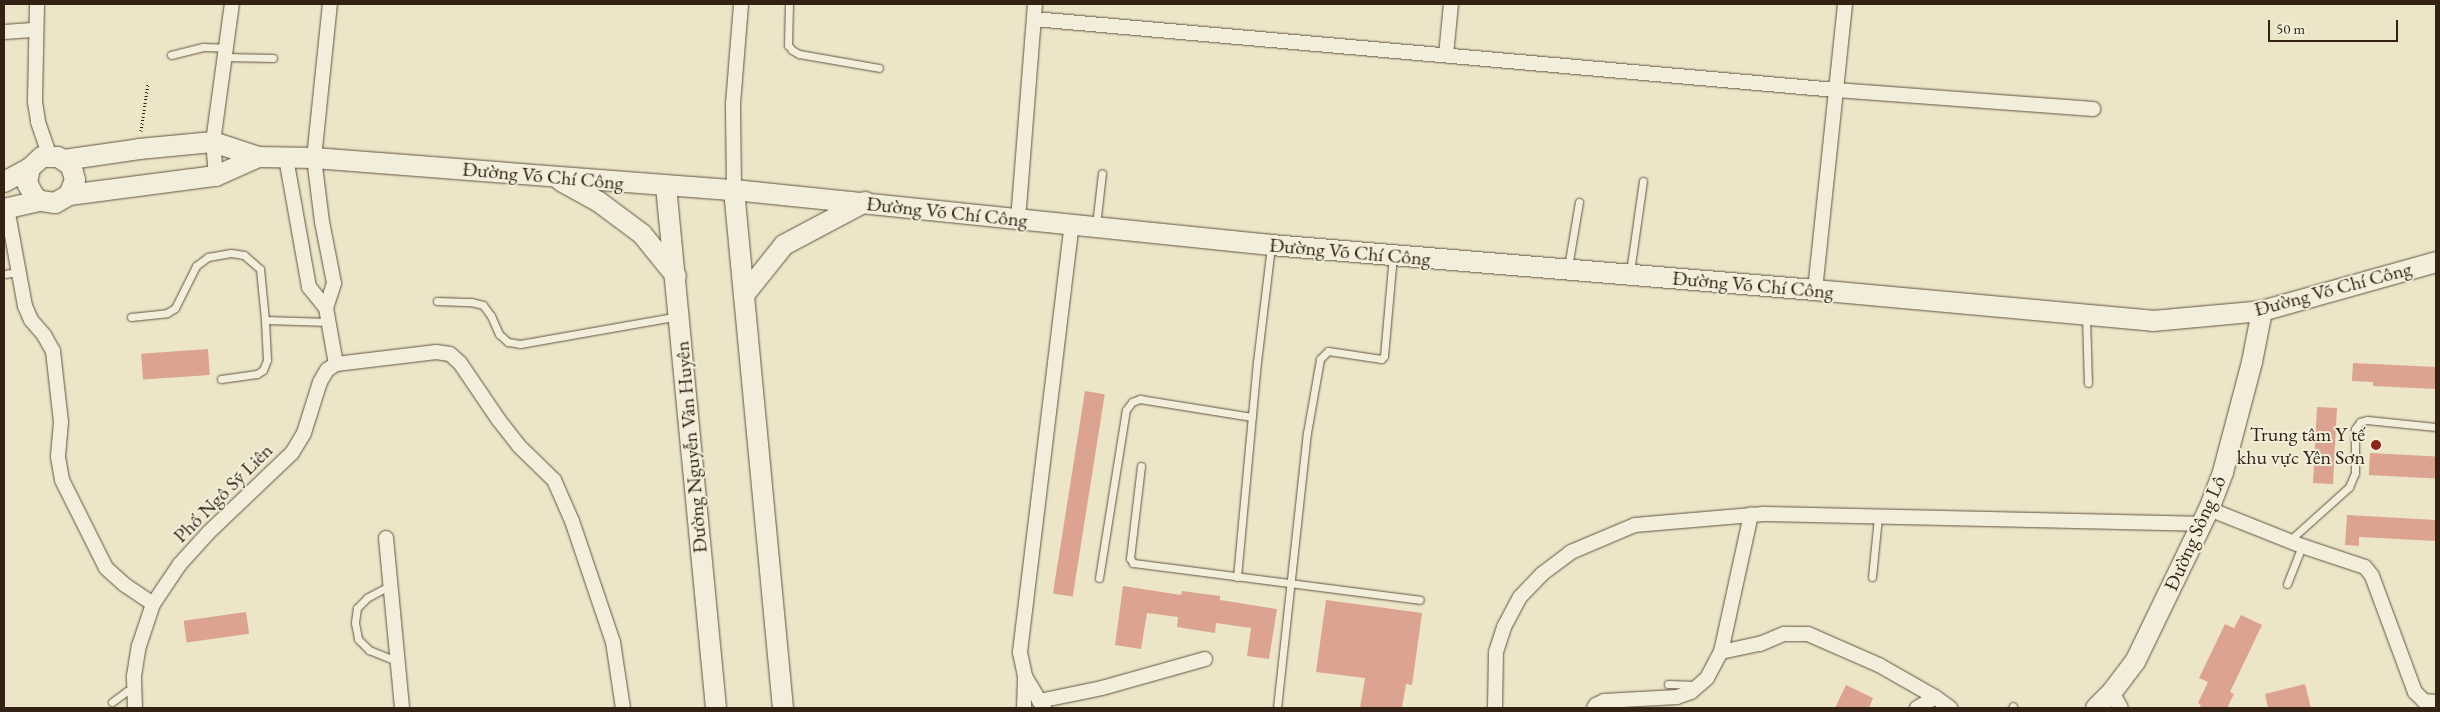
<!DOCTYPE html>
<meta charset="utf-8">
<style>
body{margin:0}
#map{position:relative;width:2440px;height:712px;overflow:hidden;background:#ede5c8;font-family:"EB Garamond",serif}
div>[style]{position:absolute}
.building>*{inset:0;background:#dba390;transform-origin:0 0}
.path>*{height:3px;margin-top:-1.5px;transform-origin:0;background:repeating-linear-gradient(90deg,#332213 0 1px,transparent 0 3.5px)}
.roads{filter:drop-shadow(0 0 1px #625340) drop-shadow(0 0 1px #625340)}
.lane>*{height:7px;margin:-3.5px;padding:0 3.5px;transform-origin:3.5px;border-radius:3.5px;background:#f3eedb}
.street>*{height:14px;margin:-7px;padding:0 7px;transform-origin:7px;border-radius:7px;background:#f3eedb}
.secondary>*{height:20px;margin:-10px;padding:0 10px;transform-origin:10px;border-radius:10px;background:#f3eedb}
.dots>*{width:14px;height:14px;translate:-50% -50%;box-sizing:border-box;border:2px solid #f3eedb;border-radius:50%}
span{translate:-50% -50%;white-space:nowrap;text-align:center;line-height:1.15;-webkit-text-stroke:4px #f3eedb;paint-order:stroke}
.street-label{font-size:20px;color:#332213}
.poi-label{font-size:20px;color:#332213}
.right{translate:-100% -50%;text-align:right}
.frame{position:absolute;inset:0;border:5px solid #332213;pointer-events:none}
.scale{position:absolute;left:2268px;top:20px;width:130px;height:22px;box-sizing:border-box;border:2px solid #332213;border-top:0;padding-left:6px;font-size:15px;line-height:18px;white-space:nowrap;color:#332213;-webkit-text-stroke:4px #f3eedb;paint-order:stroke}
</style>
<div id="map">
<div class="building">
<div style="left:208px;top:349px;width:26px;height:67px;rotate:86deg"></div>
<div style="clip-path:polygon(2353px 363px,2436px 367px,2436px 389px,2373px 386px,2373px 382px,2352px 381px)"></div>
<div style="left:1085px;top:391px;width:20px;height:205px;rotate:9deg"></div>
<div style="left:2317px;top:407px;width:20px;height:76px;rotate:3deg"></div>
<div style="left:2370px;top:453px;width:66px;height:22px;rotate:3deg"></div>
<div style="clip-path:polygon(2347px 515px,2436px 520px,2436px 541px,2359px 537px,2359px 546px,2345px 545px)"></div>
<div style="clip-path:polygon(1123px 586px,1181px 595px,1182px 591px,1220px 596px,1220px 600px,1277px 609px,1269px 659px,1247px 656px,1251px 628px,1216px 623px,1215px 633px,1177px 627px,1178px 617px,1147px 613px,1141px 649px,1115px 645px)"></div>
<div style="clip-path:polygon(1326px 600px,1422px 613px,1412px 685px,1406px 684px,1402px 708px,1360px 708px,1365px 678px,1316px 672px)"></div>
<div style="left:246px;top:612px;width:22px;height:63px;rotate:82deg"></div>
<div style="clip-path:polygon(2241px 615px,2262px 625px,2230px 692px,2234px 694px,2227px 708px,2199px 708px,2201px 705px,2198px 703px,2208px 682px,2199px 678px,2225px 624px,2234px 628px)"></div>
<div style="clip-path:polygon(2305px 684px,2311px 708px,2268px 708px,2265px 694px)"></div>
<div style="clip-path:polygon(1846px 685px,1873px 698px,1869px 708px,1835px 708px)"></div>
</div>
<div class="path">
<div style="left:141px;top:131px;width:49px;rotate:-81.7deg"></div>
</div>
<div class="roads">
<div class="lane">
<div style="left:789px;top:4px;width:41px;rotate:91.4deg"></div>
<div style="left:788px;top:45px;width:6px;rotate:51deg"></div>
<div style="left:792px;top:50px;width:8px;rotate:30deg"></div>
<div style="left:799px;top:54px;width:81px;rotate:9.9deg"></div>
<div style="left:171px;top:55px;width:33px;rotate:-14deg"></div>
<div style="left:203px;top:47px;width:23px;rotate:2deg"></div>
<div style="left:225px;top:57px;width:48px;rotate:1.2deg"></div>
<div style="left:1096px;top:225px;width:52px;rotate:-83.4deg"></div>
<div style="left:1568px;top:267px;width:66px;rotate:-80.4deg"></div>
<div style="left:1630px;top:272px;width:92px;rotate:-81.9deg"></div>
<div style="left:4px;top:274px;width:15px;rotate:-8deg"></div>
<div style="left:437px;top:301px;width:34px;rotate:2deg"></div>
<div style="left:471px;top:302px;width:12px;rotate:14deg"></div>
<div style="left:483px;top:305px;width:14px;rotate:54deg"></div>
<div style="left:491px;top:316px;width:20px;rotate:66deg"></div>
<div style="left:499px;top:334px;width:12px;rotate:42deg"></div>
<div style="left:508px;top:342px;width:12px;rotate:9deg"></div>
<div style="left:520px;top:344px;width:160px;rotate:-10deg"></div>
<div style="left:131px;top:317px;width:36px;rotate:-6deg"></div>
<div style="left:167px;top:313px;width:9px;rotate:-32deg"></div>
<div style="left:175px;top:308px;width:47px;rotate:-63.4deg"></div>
<div style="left:196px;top:266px;width:15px;rotate:-37deg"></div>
<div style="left:208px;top:257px;width:23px;rotate:-10deg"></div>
<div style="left:231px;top:253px;width:13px;rotate:9deg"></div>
<div style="left:244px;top:255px;width:21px;rotate:41deg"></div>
<div style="left:260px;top:269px;width:51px;rotate:84.4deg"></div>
<div style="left:265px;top:320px;width:64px;rotate:1.8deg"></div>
<div style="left:2086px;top:317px;width:66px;rotate:88.3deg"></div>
<div style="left:221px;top:379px;width:36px;rotate:-8deg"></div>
<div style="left:257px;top:374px;width:7px;rotate:-34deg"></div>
<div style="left:263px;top:370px;width:11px;rotate:-68deg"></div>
<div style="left:267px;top:360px;width:40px;rotate:-92.9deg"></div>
<div style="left:1141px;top:466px;width:93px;rotate:96.8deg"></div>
<div style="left:1130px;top:558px;width:6px;rotate:59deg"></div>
<div style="left:1133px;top:563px;width:289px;rotate:7.3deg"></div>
<div style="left:2289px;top:541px;width:81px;rotate:-42deg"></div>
<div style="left:2349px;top:487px;width:15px;rotate:-67deg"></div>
<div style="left:2355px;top:473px;width:44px;rotate:-90deg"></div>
<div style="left:2355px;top:429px;width:9px;rotate:-54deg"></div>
<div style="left:2360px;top:422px;width:7px;rotate:-16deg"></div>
<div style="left:2367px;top:420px;width:69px;rotate:5.8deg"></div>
<div style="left:1237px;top:577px;width:216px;rotate:-84.7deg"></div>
<div style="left:1257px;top:362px;width:116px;rotate:-83.1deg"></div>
<div style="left:1872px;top:577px;width:60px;rotate:-84.3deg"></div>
<div style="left:1099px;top:578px;width:170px;rotate:-80.9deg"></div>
<div style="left:1126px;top:410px;width:10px;rotate:-53deg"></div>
<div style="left:1132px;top:402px;width:9px;rotate:-21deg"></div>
<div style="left:1140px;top:399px;width:113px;rotate:9.1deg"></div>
<div style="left:2287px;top:584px;width:41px;rotate:-68.5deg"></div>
<div style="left:391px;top:585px;width:27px;rotate:152deg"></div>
<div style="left:367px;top:598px;width:14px;rotate:135deg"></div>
<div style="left:357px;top:608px;width:15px;rotate:98deg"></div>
<div style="left:355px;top:623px;width:16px;rotate:79deg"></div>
<div style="left:358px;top:639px;width:16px;rotate:45deg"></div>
<div style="left:369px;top:650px;width:31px;rotate:22deg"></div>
<div style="left:1668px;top:684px;width:29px;rotate:2deg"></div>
<div style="left:112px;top:702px;width:19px;rotate:-36deg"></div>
<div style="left:127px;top:691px;width:8px;rotate:-7deg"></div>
<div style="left:1277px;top:708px;width:277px;rotate:-83.8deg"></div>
<div style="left:1307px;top:433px;width:75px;rotate:-80deg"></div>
<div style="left:1320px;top:359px;width:11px;rotate:-45deg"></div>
<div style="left:1328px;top:351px;width:54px;rotate:8.6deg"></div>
<div style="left:1381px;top:359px;width:4px;rotate:-45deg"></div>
<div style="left:1384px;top:356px;width:100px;rotate:-84.9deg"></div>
<div style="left:2012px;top:708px;width:2px;rotate:-63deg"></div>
</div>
<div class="street">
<div style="left:37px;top:4px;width:98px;rotate:91.2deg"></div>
<div style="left:35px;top:102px;width:20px;rotate:81deg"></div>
<div style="left:38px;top:122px;width:36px;rotate:71deg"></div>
<div style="left:1034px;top:19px;width:805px;rotate:5.06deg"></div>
<div style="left:1836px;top:90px;width:258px;rotate:4.2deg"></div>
<div style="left:4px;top:32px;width:32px;rotate:-4deg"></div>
<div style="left:1446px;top:55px;width:51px;rotate:-84.4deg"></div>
<div style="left:216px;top:176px;width:34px;rotate:-95deg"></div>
<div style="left:213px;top:142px;width:139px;rotate:-82.2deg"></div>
<div style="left:734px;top:190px;width:86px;rotate:-90.7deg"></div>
<div style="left:733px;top:104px;width:100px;rotate:-85.4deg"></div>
<div style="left:7px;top:208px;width:100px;rotate:79.6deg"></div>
<div style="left:25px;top:306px;width:15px;rotate:67deg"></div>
<div style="left:31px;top:320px;width:20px;rotate:49deg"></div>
<div style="left:44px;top:335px;width:18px;rotate:61deg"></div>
<div style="left:53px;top:351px;width:71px;rotate:83.6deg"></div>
<div style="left:61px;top:422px;width:35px;rotate:95deg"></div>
<div style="left:58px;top:457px;width:23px;rotate:80deg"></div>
<div style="left:62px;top:480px;width:98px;rotate:63.4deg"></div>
<div style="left:106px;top:568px;width:25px;rotate:42deg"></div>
<div style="left:125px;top:585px;width:34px;rotate:34deg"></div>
<div style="left:1018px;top:220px;width:217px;rotate:-85.5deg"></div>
<div style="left:1815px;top:290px;width:288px;rotate:-84deg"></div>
<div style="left:326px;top:308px;width:26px;rotate:-72deg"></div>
<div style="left:334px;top:283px;width:62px;rotate:-101.1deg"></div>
<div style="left:322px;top:222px;width:64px;rotate:-97.1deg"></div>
<div style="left:314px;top:158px;width:155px;rotate:-84.1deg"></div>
<div style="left:336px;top:364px;width:101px;rotate:-6.8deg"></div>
<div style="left:436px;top:352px;width:14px;rotate:8deg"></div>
<div style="left:450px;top:354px;width:13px;rotate:42deg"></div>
<div style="left:460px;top:363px;width:68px;rotate:55.8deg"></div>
<div style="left:498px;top:419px;width:34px;rotate:52deg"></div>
<div style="left:519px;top:446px;width:49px;rotate:44.2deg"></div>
<div style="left:554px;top:480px;width:45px;rotate:66.3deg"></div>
<div style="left:572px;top:521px;width:128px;rotate:71.3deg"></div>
<div style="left:613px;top:642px;width:67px;rotate:81.4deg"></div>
<div style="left:2209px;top:509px;width:100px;rotate:21.7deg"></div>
<div style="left:2302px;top:546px;width:66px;rotate:18.4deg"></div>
<div style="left:2365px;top:567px;width:11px;rotate:52deg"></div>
<div style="left:2372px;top:576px;width:124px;rotate:69.7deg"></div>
<div style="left:2415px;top:692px;width:13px;rotate:45deg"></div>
<div style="left:2424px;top:701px;width:12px;rotate:5deg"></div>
<div style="left:386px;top:538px;width:171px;rotate:84.6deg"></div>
<div style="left:1721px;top:652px;width:40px;rotate:-12deg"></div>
<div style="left:1760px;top:644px;width:26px;rotate:-23deg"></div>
<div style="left:1784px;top:634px;width:24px"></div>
<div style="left:1808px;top:634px;width:77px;rotate:23.6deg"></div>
<div style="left:1879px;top:665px;width:64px;rotate:29.7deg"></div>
<div style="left:2112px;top:692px;width:18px;rotate:61deg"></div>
<div style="left:1039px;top:701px;width:64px;rotate:-11.7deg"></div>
<div style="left:1102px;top:688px;width:107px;rotate:-15.7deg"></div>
<div style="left:135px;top:708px;width:32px;rotate:-92deg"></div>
<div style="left:134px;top:676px;width:30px;rotate:-81deg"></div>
<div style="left:139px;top:646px;width:44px;rotate:-71.6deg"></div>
<div style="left:153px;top:604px;width:48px;rotate:-56deg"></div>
<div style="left:180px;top:564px;width:43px;rotate:-47.8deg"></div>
<div style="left:209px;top:532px;width:115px;rotate:-43.6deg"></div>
<div style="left:292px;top:453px;width:23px;rotate:-59deg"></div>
<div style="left:304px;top:433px;width:53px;rotate:-72.6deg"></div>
<div style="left:320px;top:382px;width:14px;rotate:-60deg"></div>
<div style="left:327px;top:370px;width:11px;rotate:-34deg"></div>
<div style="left:336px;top:364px;width:57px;rotate:-100.1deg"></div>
<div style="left:326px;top:308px;width:27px;rotate:-129deg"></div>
<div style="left:309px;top:287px;width:131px;rotate:-100.1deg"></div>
<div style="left:1024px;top:708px;width:31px;rotate:-88deg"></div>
<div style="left:1044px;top:708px;width:37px;rotate:-121deg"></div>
<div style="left:1025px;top:676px;width:25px;rotate:-102deg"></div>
<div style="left:1020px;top:652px;width:430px;rotate:-83.1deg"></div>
<div style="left:1495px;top:708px;width:56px;rotate:-89deg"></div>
<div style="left:1496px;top:652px;width:26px;rotate:-72deg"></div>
<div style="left:1504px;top:627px;width:34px;rotate:-62deg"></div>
<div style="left:1520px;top:597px;width:32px;rotate:-46deg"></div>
<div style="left:1542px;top:574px;width:36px;rotate:-37deg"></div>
<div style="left:1571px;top:552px;width:69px;rotate:-22.9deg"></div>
<div style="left:1635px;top:525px;width:129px;rotate:-4.9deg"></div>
<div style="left:1764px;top:514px;width:437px;rotate:1.3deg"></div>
<div style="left:1594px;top:708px;width:4px;rotate:-56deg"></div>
<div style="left:1596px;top:705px;width:9px;rotate:-27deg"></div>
<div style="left:1604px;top:701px;width:73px;rotate:-3.1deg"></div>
<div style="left:1677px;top:697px;width:15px;rotate:-20deg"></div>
<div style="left:1691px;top:692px;width:21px;rotate:-41deg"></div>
<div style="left:1707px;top:678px;width:30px;rotate:-62deg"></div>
<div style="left:1721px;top:652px;width:141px;rotate:-77.7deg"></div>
<div style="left:1917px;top:708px;width:21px;rotate:-31deg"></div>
<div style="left:1935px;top:697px;width:19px;rotate:36deg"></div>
</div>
<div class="secondary">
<div style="left:64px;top:160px;width:76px;rotate:-8.3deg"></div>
<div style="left:139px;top:149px;width:74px;rotate:-5.4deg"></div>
<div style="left:213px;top:142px;width:47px;rotate:18.4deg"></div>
<div style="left:258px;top:157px;width:56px;rotate:1deg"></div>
<div style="left:314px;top:158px;width:421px;rotate:4.4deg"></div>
<div style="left:734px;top:190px;width:540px;rotate:5.85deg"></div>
<div style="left:1271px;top:245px;width:546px;rotate:4.73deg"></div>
<div style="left:1815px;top:290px;width:339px;rotate:5.2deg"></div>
<div style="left:2153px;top:321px;width:109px;rotate:-5.2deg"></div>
<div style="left:2262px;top:311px;width:181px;rotate:-15.7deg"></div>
<div style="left:561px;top:181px;width:43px;rotate:28.9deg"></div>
<div style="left:599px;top:202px;width:54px;rotate:36.7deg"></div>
<div style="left:642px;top:234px;width:54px;rotate:51deg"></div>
<div style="left:4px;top:182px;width:30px;rotate:-28deg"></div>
<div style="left:30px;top:168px;width:16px;rotate:-43deg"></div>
<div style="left:42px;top:157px;width:16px"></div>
<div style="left:58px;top:157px;width:14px;rotate:34deg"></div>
<div style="left:70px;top:165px;width:8px;rotate:67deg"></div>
<div style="left:73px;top:172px;width:8px;rotate:76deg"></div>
<div style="left:75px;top:180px;width:16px;rotate:112deg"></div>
<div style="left:69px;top:195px;width:16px;rotate:150deg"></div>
<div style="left:55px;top:203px;width:15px;rotate:-172deg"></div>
<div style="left:40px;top:201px;width:8px;rotate:-140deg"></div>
<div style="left:34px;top:196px;width:15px;rotate:-118deg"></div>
<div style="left:27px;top:183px;width:15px;rotate:-79deg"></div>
<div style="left:666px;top:186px;width:524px;rotate:84.53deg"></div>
<div style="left:734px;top:190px;width:520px;rotate:84.6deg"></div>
<div style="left:69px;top:195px;width:148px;rotate:-7.4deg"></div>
<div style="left:216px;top:176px;width:46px;rotate:-24.3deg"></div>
<div style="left:4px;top:209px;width:37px;rotate:-13deg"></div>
<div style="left:744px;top:295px;width:64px;rotate:-51.3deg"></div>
<div style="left:784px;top:245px;width:92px;rotate:-28deg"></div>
<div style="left:2096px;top:708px;width:23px;rotate:-45deg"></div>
<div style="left:2112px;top:692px;width:38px;rotate:-53deg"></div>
<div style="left:2135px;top:662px;width:170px;rotate:-64.2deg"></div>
<div style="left:2209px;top:509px;width:40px;rotate:-69deg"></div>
<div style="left:2223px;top:472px;width:114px;rotate:-75.2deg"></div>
<div style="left:2252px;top:362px;width:52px;rotate:-78.9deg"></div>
</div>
</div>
<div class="dots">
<div style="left:2376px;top:445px;background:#8f2418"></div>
</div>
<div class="street-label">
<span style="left:543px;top:176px;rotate:5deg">Đường Võ Chí Công</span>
<span style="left:947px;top:212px;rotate:6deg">Đường Võ Chí Công</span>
<span style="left:1350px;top:252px;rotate:5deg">Đường Võ Chí Công</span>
<span style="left:1753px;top:285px;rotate:5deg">Đường Võ Chí Công</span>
<span style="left:2333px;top:289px;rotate:-15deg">Đường Võ Chí Công</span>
<span style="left:691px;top:447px;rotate:-95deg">Đường Nguyễn Văn Huyên</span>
<span style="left:223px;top:493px;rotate:-45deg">Phố Ngô Sỹ Liên</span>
<span style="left:2195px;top:533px;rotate:-66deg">Đường Sông Lô</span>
</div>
<div class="poi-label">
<span class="right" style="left:2365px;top:446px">Trung tâm Y tế<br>khu vực Yên Sơn</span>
</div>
<div class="frame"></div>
<div class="scale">50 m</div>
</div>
